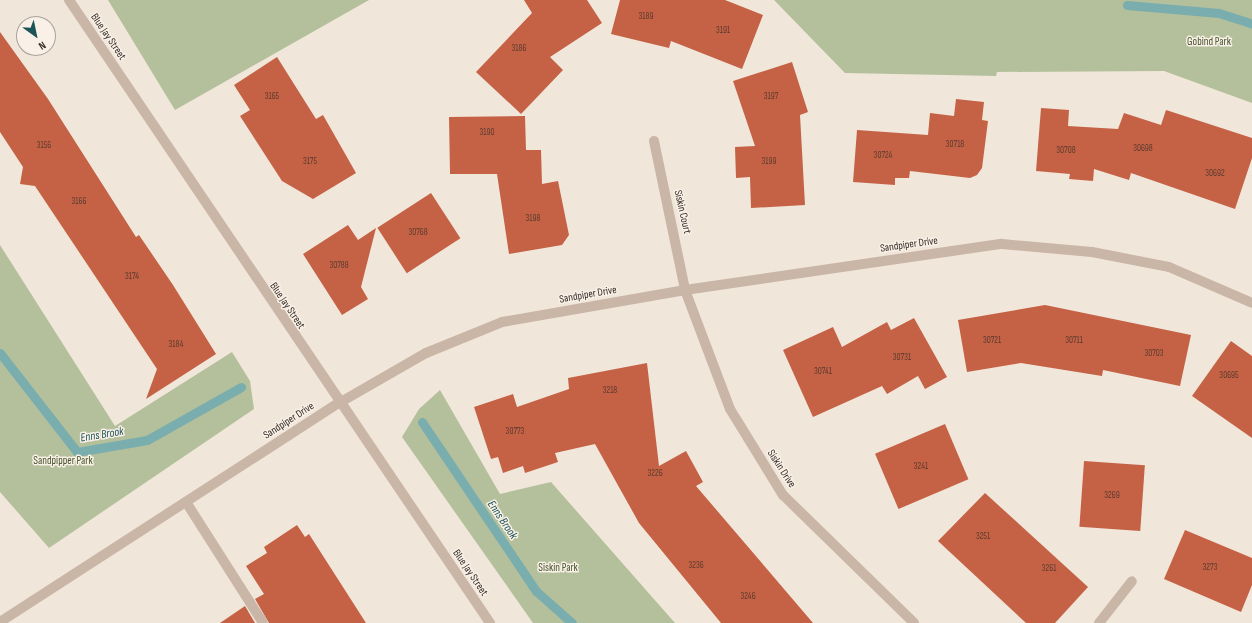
<!DOCTYPE html>
<style>
body{margin:0}
#map{position:relative;width:1252px;height:623px;overflow:hidden;background:#f1e6da;font-family:"Sofia Sans Condensed",sans-serif}
div>[style]{position:absolute}
.green>*{inset:0;background:#b4c09b}
.stream>*{height:9px;margin:-4.5px;padding:0 4.5px;transform-origin:4.5px;border-radius:4.5px;background:#7aadae}
.building>*{inset:0;background:#c56245;transform-origin:0 0}
.service>*{height:10px;margin:-5px;padding:0 5px;transform-origin:5px;border-radius:5px;background:#c9b6a7}
.minor>*{height:10px;margin:-5px;padding:0 5px;transform-origin:5px;border-radius:5px;background:#c9b6a7}
.tertiary>*{height:10px;margin:-5px;padding:0 5px;transform-origin:5px;border-radius:5px;background:#c9b6a7}
span{translate:-50% -50%;white-space:nowrap;text-align:center;line-height:1.15;-webkit-text-stroke:3px #f9f0e7;paint-order:stroke}
.number-label{font-size:9px;color:#5a3a2e}
.number-label span{-webkit-text-stroke-width:0}
.street-label{font-size:11px;color:#362c27}
.park-label{font-size:11px;color:#45542b}
.water-label{font-size:12px;color:#1d5457;font-style:italic}
.north{position:absolute;left:16px;top:16px;width:40px;height:40px;box-sizing:border-box;background:#f9f0e7;border:1px solid #aba29a;border-radius:50%;rotate:147deg;font-size:11px;font-weight:700;line-height:16px;text-align:center;color:#362c27}
.north::after{content:'';display:block;margin:auto;width:14px;height:18px;background:#1d5457;clip-path:polygon(50% 0,100% 100%,50% 72%,0 100%)}
</style>
<div id="map">
<div class="green">
<div style="clip-path:polygon(108px 0,369px 0,175px 110px)"></div>
<div style="clip-path:polygon(774px 0,1252px 0,1252px 103px,1164px 71px,997px 72px,996px 76px,845px 73px)"></div>
<div style="clip-path:polygon(0 245px,115px 426px,232px 352px,250px 381px,254px 409px,49px 548px,0 492px)"></div>
<div style="clip-path:polygon(440px 390px,500px 494px,551px 482px,675px 623px,533px 623px,402px 437px,419px 409px)"></div>
</div>
<div class="stream">
<div style="left:1127px;top:5px;width:92px;rotate:5deg"></div>
<div style="left:1219px;top:13px;width:35px;rotate:18deg"></div>
<div style="left:0;top:353px;width:125px;rotate:52.1deg"></div>
<div style="left:77px;top:452px;width:71px;rotate:-9.7deg"></div>
<div style="left:147px;top:440px;width:108px;rotate:-29.4deg"></div>
<div style="left:422px;top:422px;width:204px;rotate:56deg"></div>
<div style="left:536px;top:591px;width:48px;rotate:41.6deg"></div>
</div>
<div class="building">
<div style="clip-path:polygon(524px 0,587px 0,602px 23px,550px 57px,563px 70px,521px 114px,476px 72px,532px 13px)"></div>
<div style="clip-path:polygon(620px 0,725px 0,763px 15px,742px 69px,671px 41px,669px 48px,611px 34px)"></div>
<div style="clip-path:polygon(0 32px,48px 99px,136px 237px,139px 235px,173px 285px,216px 354px,146px 399px,157px 369px,35px 186px,20px 184px,23px 167px,0 132px)"></div>
<div style="clip-path:polygon(277px 57px,316px 119px,323px 115px,356px 173px,313px 199px,282px 181px,240px 116px,250px 110px,234px 85px)"></div>
<div style="clip-path:polygon(792px 62px,808px 112px,800px 115px,805px 205px,751px 208px,750px 177px,736px 178px,735px 147px,755px 146px,733px 81px)"></div>
<div style="clip-path:polygon(956px 99px,984px 102px,982px 120px,988px 121px,982px 168px,977px 175px,970px 178px,910px 171px,909px 178px,895px 178px,895px 185px,853px 182px,857px 130px,928px 135px,930px 113px,954px 116px)"></div>
<div style="clip-path:polygon(1041px 108px,1069px 110px,1068px 126px,1118px 129px,1124px 113px,1161px 125px,1166px 110px,1252px 138px,1252px 158px,1235px 209px,1131px 173px,1129px 180px,1094px 169px,1093px 181px,1069px 179px,1070px 174px,1036px 171px)"></div>
<div style="clip-path:polygon(525px 116px,526px 150px,541px 150px,542px 184px,558px 181px,569px 235px,562px 245px,509px 254px,497px 174px,450px 174px,449px 117px)"></div>
<div style="left:431px;top:193px;width:54px;height:64px;rotate:57deg"></div>
<div style="clip-path:polygon(348px 225px,358px 240px,376px 228px,361px 287px,368px 299px,342px 315px,303px 254px)"></div>
<div style="clip-path:polygon(1045px 305px,1191px 335px,1180px 386px,1103px 370px,1102px 376px,1021px 363px,967px 372px,958px 320px)"></div>
<div style="clip-path:polygon(914px 318px,947px 377px,925px 389px,918px 376px,887px 394px,882px 386px,813px 417px,783px 350px,833px 327px,842px 347px,887px 322px,891px 330px)"></div>
<div style="clip-path:polygon(1231px 341px,1252px 356px,1252px 438px,1192px 396px)"></div>
<div style="clip-path:polygon(647px 363px,659px 466px,686px 451px,703px 482px,696px 486px,813px 623px,721px 623px,639px 523px,595px 444px,555px 453px,558px 462px,525px 473px,523px 466px,503px 473px,498px 457px,491px 459px,474px 407px,513px 394px,517px 407px,569px 389px,568px 378px)"></div>
<div style="left:945px;top:424px;width:60px;height:76px;rotate:67deg"></div>
<div style="left:1084px;top:461px;width:61px;height:66px;rotate:4deg"></div>
<div style="clip-path:polygon(985px 493px,1088px 587px,1055px 623px,1026px 623px,938px 541px)"></div>
<div style="clip-path:polygon(297px 525px,305px 537px,309px 534px,366px 623px,269px 623px,255px 599px,264px 594px,246px 566px,267px 553px,264px 547px)"></div>
<div style="clip-path:polygon(1185px 530px,1252px 558px,1252px 585px,1241px 612px,1164px 579px)"></div>
<div style="clip-path:polygon(245px 606px,255px 623px,220px 623px)"></div>
</div>
<div class="service">
<div style="left:186px;top:502px;width:143px;rotate:57.5deg"></div>
<div style="left:1099px;top:623px;width:53px;rotate:-51.8deg"></div>
</div>
<div class="minor">
<div style="left:654px;top:141px;width:152px;rotate:78.2deg"></div>
<div style="left:685px;top:290px;width:127px;rotate:69.3deg"></div>
<div style="left:730px;top:409px;width:101px;rotate:58.4deg"></div>
<div style="left:783px;top:495px;width:183px;rotate:44.3deg"></div>
<div style="left:0;top:622px;width:404px;rotate:-32.9deg"></div>
</div>
<div class="tertiary">
<div style="left:69px;top:0;width:752px;rotate:55.95deg"></div>
<div style="left:339px;top:403px;width:100px;rotate:-29.9deg"></div>
<div style="left:426px;top:353px;width:82px;rotate:-22.2deg"></div>
<div style="left:502px;top:322px;width:186px;rotate:-9.9deg"></div>
<div style="left:685px;top:290px;width:320px;rotate:-8.3deg"></div>
<div style="left:1002px;top:244px;width:90px;rotate:5.1deg"></div>
<div style="left:1092px;top:252px;width:78px;rotate:11deg"></div>
<div style="left:1169px;top:267px;width:90px;rotate:23.4deg"></div>
</div>
<div class="number-label">
<span style="left:646px;top:17px">3189</span>
<span style="left:723px;top:31px">3191</span>
<span style="left:519px;top:49px">3186</span>
<span style="left:272px;top:97px">3165</span>
<span style="left:771px;top:97px">3197</span>
<span style="left:487px;top:133px">3190</span>
<span style="left:955px;top:145px">30718</span>
<span style="left:44px;top:146px">3156</span>
<span style="left:1143px;top:149px">30698</span>
<span style="left:1066px;top:151px">30708</span>
<span style="left:883px;top:156px">30724</span>
<span style="left:310px;top:162px">3175</span>
<span style="left:769px;top:162px">3199</span>
<span style="left:1215px;top:174px">30692</span>
<span style="left:79px;top:202px">3166</span>
<span style="left:533px;top:219px">3198</span>
<span style="left:418px;top:233px">30768</span>
<span style="left:339px;top:266px">30788</span>
<span style="left:132px;top:277px">3174</span>
<span style="left:992px;top:341px">30721</span>
<span style="left:1074px;top:341px">30711</span>
<span style="left:176px;top:345px">3184</span>
<span style="left:1154px;top:354px">30703</span>
<span style="left:902px;top:358px">30731</span>
<span style="left:823px;top:372px">30741</span>
<span style="left:1229px;top:376px">30695</span>
<span style="left:610px;top:391px">3218</span>
<span style="left:515px;top:432px">30773</span>
<span style="left:921px;top:467px">3241</span>
<span style="left:655px;top:474px">3226</span>
<span style="left:1112px;top:496px">3269</span>
<span style="left:983px;top:537px">3251</span>
<span style="left:696px;top:566px">3236</span>
<span style="left:1210px;top:568px">3273</span>
<span style="left:1049px;top:569px">3261</span>
<span style="left:748px;top:597px">3246</span>
</div>
<div class="street-label">
<span style="left:108px;top:37px;rotate:56deg">Blue Jay Street</span>
<span style="left:682px;top:212px;rotate:77deg">Siskin Court</span>
<span style="left:909px;top:245px;rotate:-8deg">Sandpiper Drive</span>
<span style="left:588px;top:295px;rotate:-10deg">Sandpiper Drive</span>
<span style="left:287px;top:306px;rotate:56deg">Blue Jay Street</span>
<span style="left:289px;top:421px;rotate:-33deg">Sandpiper Drive</span>
<span style="left:781px;top:469px;rotate:57deg">Siskin Drive</span>
<span style="left:470px;top:573px;rotate:56deg">Blue Jay Street</span>
</div>
<div class="park-label">
<span style="left:1209px;top:42px">Gobind Park</span>
<span style="left:63px;top:461px">Sandpipper Park</span>
<span style="left:558px;top:568px">Siskin Park</span>
</div>
<div class="water-label">
<span style="left:102px;top:435px;rotate:-9deg">Enns Brook</span>
<span style="left:502px;top:520px;rotate:56deg">Enns Brook</span>
</div>
<div class="north">N</div>
</div>
